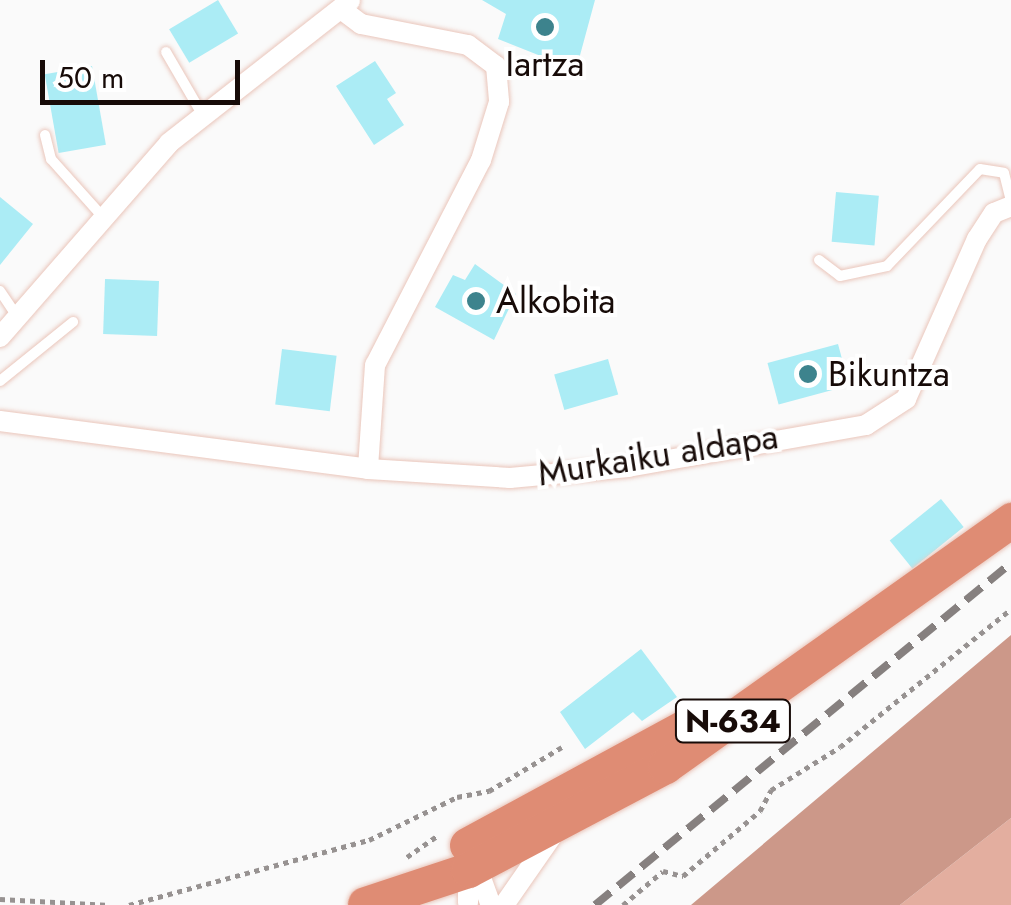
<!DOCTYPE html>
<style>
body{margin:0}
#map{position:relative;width:1011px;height:905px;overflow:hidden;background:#fafafa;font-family:Jost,sans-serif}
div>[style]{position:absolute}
.forest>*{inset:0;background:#e3ae9f}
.water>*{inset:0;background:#cc9889}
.building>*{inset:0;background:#abecf5;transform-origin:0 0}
.path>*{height:5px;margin-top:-2.5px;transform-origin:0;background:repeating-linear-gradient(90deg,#979291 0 5px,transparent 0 10px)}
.roads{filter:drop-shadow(0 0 2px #eac6bb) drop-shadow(0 0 2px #eac6bb)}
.service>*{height:10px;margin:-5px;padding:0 5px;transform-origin:5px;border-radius:5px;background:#fff}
.minor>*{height:20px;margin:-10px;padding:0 10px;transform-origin:10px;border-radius:10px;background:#fff}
.trunk>*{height:35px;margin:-17.5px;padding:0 17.5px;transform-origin:17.5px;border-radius:17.5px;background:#df8c74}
.rail>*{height:8px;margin-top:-4px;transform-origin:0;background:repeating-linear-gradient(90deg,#86807f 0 20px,transparent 0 30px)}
.dots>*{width:28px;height:28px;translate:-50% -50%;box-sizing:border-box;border:5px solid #fff;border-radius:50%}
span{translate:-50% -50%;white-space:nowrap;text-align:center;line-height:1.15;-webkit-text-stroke:8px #fff;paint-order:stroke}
.shield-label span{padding:2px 8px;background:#fff;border:2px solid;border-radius:8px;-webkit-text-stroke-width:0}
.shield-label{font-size:32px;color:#170b08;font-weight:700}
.poi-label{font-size:35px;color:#170b08}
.left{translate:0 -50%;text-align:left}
.street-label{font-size:35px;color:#170b08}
.scale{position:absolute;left:40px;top:60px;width:200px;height:45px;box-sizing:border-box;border:5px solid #170b08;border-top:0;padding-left:12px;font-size:30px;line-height:35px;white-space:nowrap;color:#170b08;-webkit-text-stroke:8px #fff;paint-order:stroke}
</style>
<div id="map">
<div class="forest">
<div style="clip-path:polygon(1011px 818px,1011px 905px,900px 905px)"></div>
</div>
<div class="water">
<div style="clip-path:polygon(1011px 635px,1011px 818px,900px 905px,691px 905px)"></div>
</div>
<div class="building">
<div style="left:218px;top:0;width:39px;height:57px;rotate:59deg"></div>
<div style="clip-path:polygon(482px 0,595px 0,576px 70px,498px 39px,506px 14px)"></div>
<div style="clip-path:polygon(375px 61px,396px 93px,387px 99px,404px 125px,374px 145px,336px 86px)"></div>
<div style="left:92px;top:66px;width:80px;height:48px;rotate:80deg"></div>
<div style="left:836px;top:192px;width:43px;height:50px;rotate:5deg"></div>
<div style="clip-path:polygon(0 197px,33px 224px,0 265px)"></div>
<div style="clip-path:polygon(475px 264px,516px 294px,494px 340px,435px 307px,453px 275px,465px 280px)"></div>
<div style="left:159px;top:281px;width:55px;height:54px;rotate:92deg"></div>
<div style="left:838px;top:344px;width:43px;height:73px;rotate:75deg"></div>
<div style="left:282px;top:349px;width:55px;height:56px;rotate:7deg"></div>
<div style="left:608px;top:359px;width:37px;height:56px;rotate:74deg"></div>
<div style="left:941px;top:499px;width:36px;height:66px;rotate:51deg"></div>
<div style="clip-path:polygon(641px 649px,677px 697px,642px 721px,633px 712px,585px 749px,560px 712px)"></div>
</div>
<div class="path">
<div style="left:407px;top:857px;width:39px;rotate:-35deg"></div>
<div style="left:0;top:899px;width:110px;rotate:3.1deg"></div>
<div style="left:129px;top:905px;width:249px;rotate:-15.2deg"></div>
<div style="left:369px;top:840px;width:98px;rotate:-26deg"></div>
<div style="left:457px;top:797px;width:33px;rotate:-11deg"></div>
<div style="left:489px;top:791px;width:85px;rotate:-31.1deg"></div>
<div style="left:623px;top:905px;width:52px;rotate:-40.4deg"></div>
<div style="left:663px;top:871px;width:21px;rotate:14deg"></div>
<div style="left:683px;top:876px;width:101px;rotate:-40.2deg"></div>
<div style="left:760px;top:811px;width:24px;rotate:-62deg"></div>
<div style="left:771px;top:790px;width:81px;rotate:-31.9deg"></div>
<div style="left:840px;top:747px;width:220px;rotate:-38.9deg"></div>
</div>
<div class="roads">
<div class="service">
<div style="left:166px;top:52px;width:72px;rotate:59.9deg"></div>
<div style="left:45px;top:135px;width:25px;rotate:76deg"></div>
<div style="left:51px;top:159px;width:76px;rotate:48.2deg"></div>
<div style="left:819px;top:260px;width:26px;rotate:37deg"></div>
<div style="left:840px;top:276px;width:48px;rotate:-12deg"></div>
<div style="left:887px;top:266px;width:134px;rotate:-46.2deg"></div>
<div style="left:980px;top:169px;width:24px;rotate:9deg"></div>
<div style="left:1004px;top:173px;width:30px;rotate:76deg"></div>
<div style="left:0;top:291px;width:30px;rotate:56deg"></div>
<div style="left:0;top:381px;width:94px;rotate:-38.9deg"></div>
</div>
<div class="minor">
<div style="left:341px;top:9px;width:25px;rotate:37deg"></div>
<div style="left:361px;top:24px;width:109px;rotate:11.1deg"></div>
<div style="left:468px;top:45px;width:35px;rotate:37deg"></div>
<div style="left:496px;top:66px;width:36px;rotate:85deg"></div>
<div style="left:499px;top:102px;width:61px;rotate:107.2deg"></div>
<div style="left:481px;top:160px;width:231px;rotate:117.3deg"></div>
<div style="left:375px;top:365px;width:104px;rotate:93.9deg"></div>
<div style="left:0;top:337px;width:257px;rotate:-48.9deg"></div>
<div style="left:169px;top:143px;width:230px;rotate:-38.1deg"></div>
<div style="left:0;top:421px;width:371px;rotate:7.4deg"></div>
<div style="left:368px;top:469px;width:142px;rotate:3.6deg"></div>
<div style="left:510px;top:478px;width:119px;rotate:-5.3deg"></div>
<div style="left:628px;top:467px;width:242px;rotate:-10deg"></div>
<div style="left:866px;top:425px;width:48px;rotate:-33deg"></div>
<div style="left:906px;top:399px;width:175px;rotate:-66.1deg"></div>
<div style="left:977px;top:239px;width:31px;rotate:-57deg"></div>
<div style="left:994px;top:213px;width:18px;rotate:-22deg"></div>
<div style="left:468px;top:903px;width:33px;rotate:-90deg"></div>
<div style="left:468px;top:870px;width:15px;rotate:32deg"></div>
<div style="left:481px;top:878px;width:29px;rotate:70deg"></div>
<div style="left:504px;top:905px;width:88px;rotate:-55.2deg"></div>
</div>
<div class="trunk">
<div style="left:467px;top:845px;width:258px;rotate:-28.5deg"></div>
<div style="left:365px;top:904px;width:108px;rotate:-18.3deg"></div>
<div style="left:468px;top:870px;width:223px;rotate:-27.8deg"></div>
<div style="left:665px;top:766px;width:425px;rotate:-35.4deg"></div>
</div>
</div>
<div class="rail">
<div style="left:595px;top:905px;width:539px;rotate:-39.42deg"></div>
</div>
<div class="dots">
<div style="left:545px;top:27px;background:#3d838d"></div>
<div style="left:476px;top:301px;background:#3d838d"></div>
<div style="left:808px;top:374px;background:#3d838d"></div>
</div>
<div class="shield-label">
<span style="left:733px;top:721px">N-634</span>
</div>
<div class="poi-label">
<span style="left:545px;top:64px">Iartza</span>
<span class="left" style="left:496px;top:301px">Alkobita</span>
<span class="left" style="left:828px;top:374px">Bikuntza</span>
</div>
<div class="street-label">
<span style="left:658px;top:455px;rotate:-9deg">Murkaiku aldapa</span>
</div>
<div class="scale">50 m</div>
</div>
